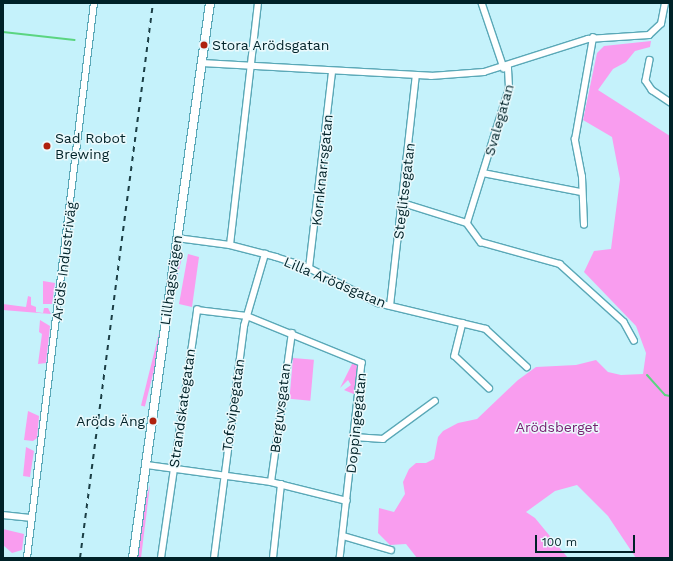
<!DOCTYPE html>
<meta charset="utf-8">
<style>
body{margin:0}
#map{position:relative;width:673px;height:561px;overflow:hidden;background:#c5f2fb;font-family:"Work Sans",sans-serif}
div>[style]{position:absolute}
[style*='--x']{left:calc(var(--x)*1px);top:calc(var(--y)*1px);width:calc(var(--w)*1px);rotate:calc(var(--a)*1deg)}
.green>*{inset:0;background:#f99def;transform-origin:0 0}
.stream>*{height:2px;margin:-1px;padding:0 1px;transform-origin:1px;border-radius:1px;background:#5bd581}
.roads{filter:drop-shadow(1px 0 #5aa8b7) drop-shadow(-1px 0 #5aa8b7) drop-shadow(0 1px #5aa8b7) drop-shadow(0 -1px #5aa8b7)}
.street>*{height:5.5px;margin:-2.75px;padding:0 2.75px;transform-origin:2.75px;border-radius:2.75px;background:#fff}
.secondary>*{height:8px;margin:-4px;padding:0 4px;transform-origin:4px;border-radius:4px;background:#fff}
.rail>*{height:2px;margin-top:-1px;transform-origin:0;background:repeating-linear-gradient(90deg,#1b3e45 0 5px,transparent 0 10px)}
.dots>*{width:11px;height:11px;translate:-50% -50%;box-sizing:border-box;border:2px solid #eaf9fc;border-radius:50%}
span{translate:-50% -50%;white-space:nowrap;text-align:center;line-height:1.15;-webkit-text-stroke:3px #eaf9fc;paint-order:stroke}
.poi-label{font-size:14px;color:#002228}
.left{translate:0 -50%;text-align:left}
.right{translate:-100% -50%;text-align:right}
.street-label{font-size:14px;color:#002228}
.park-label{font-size:14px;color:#772071}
.frame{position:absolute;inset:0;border:4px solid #002228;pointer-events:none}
.scale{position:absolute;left:535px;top:535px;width:100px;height:18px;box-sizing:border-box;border:2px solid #002228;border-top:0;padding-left:5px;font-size:12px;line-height:14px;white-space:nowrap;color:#002228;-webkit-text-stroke:3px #eaf9fc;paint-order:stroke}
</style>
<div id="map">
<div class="green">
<i style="clip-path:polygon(651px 41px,650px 47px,635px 51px,626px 62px,613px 69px,598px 90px,670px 136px,670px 557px,636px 558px,608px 516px,577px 485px,555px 491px,526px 512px,535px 518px,568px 558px,417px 558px,406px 544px,390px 545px,378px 533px,379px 508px,394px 512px,405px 494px,403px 482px,409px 469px,416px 463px,426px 463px,434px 459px,438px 437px,443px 431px,458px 423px,477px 419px,518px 380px,536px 367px,576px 365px,596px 360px,608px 372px,621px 375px,643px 374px,646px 353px,636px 326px,584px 272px,594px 251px,611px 249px,620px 179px,612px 137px,583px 120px,597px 53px,604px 46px)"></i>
<i style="clip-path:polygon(188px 254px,199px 257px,192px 307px,179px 304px)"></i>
<i style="left:178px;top:257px;width:4px;height:153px;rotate:14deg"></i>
<i style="clip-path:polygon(43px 281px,55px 283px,52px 304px,43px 304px)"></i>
<i style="clip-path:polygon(28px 296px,31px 297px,31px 305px,36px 307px,36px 312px,43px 313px,44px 308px,48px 308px,51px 314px,3px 310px,3px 304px,26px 307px)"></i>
<i style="clip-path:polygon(40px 320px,50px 326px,46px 363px,38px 364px,42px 334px,39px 332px)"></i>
<i style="left:293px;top:358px;width:21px;height:41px;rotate:5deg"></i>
<i style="clip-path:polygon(353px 362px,359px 366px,356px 395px,344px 390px,351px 385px,348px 380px,340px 388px)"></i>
<i style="clip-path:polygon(28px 411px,39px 416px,37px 438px,33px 441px,24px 440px)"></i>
<i style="clip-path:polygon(26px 447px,34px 451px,30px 477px,23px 476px)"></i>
<i style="clip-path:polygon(150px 485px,141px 558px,137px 558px,143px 508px)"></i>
<i style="clip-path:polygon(3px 529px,24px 534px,22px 550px,12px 553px,3px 545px)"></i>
</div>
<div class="stream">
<i style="--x:3;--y:32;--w:72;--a:6.3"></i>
<i style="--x:647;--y:375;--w:27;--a:48"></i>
<i style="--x:665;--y:395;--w:5;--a:11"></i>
</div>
<div class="roads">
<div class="street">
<i style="--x:482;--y:3;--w:69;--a:71.3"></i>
<i style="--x:650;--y:60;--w:21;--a:101"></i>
<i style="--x:646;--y:81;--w:11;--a:56"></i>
<i style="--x:652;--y:90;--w:22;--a:34"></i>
<i style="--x:202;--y:63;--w:229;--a:3.2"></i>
<i style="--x:431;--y:76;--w:53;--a:-4.3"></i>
<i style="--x:484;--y:72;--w:109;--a:-17.6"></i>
<i style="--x:588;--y:39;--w:61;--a:-3.8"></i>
<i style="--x:649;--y:35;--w:16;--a:-43"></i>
<i style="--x:661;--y:24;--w:21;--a:-79"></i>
<i style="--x:483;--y:173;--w:100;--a:11"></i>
<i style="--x:403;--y:203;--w:67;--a:17.4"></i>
<i style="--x:467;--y:223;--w:24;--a:54"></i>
<i style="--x:481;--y:242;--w:82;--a:15.6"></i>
<i style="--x:560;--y:264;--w:86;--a:42.2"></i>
<i style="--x:624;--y:322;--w:21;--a:61"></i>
<i style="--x:467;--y:223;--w:141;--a:-72.7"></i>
<i style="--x:509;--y:88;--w:21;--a:-93"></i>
<i style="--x:584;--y:225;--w:48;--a:-92.4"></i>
<i style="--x:582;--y:177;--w:38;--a:-101"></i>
<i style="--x:575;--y:140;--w:104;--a:-80"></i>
<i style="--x:177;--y:238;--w:53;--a:7.5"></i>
<i style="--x:230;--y:245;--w:48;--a:14.6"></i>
<i style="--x:276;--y:257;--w:35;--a:18"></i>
<i style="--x:309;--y:268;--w:77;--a:26.9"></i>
<i style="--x:378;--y:303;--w:111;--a:13.5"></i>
<i style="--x:486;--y:329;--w:56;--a:42.8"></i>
<i style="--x:230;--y:245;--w:244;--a:-83.4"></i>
<i style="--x:309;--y:268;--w:197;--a:-83.3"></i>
<i style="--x:390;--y:306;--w:231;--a:-83.6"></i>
<i style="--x:463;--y:323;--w:34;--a:104"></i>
<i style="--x:455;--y:356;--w:47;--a:43.3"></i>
<i style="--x:354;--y:437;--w:29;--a:4"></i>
<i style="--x:383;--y:439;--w:64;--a:-36.2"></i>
<i style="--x:147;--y:465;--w:125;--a:7.8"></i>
<i style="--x:271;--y:482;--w:78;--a:14"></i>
<i style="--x:271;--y:482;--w:150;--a:-82"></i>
<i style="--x:3;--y:515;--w:29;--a:6"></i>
<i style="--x:343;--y:536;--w:50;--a:16.3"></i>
<i style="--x:27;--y:558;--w:559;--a:-83.12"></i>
<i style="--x:161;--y:558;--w:251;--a:-81.7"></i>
<i style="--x:197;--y:310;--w:50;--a:6.8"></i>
<i style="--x:247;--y:316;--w:124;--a:22.2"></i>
<i style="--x:362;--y:363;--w:196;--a:96.4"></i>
<i style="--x:214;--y:558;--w:234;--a:-82.6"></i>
<i style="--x:244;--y:326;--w:75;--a:-73.7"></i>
<i style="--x:273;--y:558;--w:74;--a:-83.8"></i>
</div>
<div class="secondary">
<i style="--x:133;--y:558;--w:560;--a:-82.1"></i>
</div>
</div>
<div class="rail">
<i style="--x:80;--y:558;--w:560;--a:-82.51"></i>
</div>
<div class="dots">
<i style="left:204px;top:45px;background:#af210d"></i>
<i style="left:47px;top:146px;background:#af210d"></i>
<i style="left:153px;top:421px;background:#af210d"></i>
</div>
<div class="poi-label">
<span class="left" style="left:212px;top:45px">Stora Arödsgatan</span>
<span class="left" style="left:55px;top:146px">Sad Robot<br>Brewing</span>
<span class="right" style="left:145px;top:421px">Aröds Äng</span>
</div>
<div class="street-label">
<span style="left:499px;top:120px;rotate:-74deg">Svalegatan</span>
<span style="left:322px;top:170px;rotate:-84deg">Kornknarrsgatan</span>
<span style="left:404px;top:191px;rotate:-83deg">Steglitsegatan</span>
<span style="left:64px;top:261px;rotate:-83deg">Aröds Industriväg</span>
<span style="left:171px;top:280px;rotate:-82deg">Lillhagsvägen</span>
<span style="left:335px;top:282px;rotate:23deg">Lilla Arödsgatan</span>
<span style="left:233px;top:405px;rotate:-82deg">Tofsvipegatan</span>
<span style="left:182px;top:408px;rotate:-82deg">Strandskategatan</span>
<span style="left:280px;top:408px;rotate:-83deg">Berguvsgatan</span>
<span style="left:356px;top:423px;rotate:-84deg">Doppingegatan</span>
</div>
<div class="park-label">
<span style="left:557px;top:427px">Arödsberget</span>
</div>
<div class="frame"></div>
<div class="scale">100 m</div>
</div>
